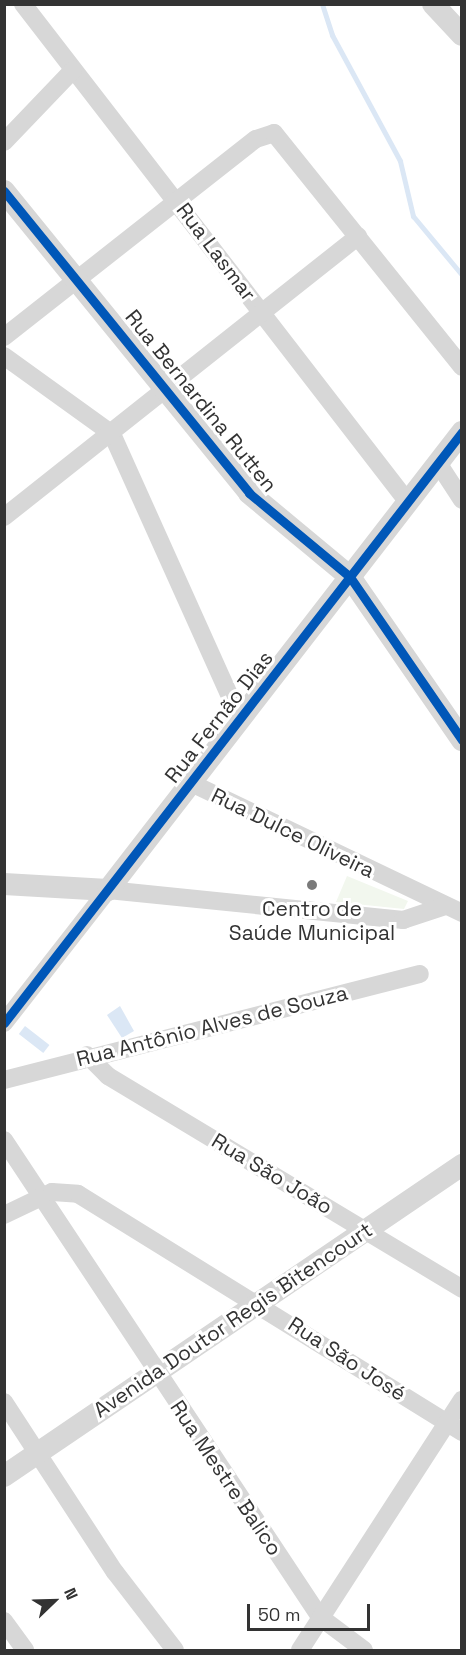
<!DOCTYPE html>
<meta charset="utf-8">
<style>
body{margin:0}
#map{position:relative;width:466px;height:1655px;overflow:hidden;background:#fff;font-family:"Space Grotesk",sans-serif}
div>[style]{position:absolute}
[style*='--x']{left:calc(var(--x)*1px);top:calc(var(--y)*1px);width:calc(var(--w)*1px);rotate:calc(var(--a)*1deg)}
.green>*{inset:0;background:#f2f7ee}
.water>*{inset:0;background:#dbe7f5;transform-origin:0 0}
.stream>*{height:5px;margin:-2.5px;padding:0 2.5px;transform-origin:2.5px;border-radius:2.5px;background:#dbe7f5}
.minor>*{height:18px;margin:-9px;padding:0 9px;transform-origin:9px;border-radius:9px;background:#d7d7d7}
.tertiary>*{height:22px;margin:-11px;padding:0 11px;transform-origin:11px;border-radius:11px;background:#d7d7d7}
.cycleway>*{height:9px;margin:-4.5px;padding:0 4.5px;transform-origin:4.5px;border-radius:4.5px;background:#0057b8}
.dots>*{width:16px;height:16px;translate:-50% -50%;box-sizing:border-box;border:3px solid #fff;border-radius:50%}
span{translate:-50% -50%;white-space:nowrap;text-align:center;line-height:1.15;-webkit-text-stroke:6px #fff;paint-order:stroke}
.street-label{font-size:21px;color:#333}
.poi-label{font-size:21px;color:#333}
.frame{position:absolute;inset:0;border:6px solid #333;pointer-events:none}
.north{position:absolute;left:24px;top:1571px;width:60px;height:60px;-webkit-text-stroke:4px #fff;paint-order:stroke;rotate:67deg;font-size:16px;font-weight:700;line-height:24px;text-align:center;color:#333}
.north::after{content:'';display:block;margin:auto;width:21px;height:27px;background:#333;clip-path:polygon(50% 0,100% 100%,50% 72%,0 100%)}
.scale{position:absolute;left:247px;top:1604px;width:123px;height:27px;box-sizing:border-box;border:3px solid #333;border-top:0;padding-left:8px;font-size:18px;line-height:21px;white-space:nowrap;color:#333;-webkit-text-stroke:4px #fff;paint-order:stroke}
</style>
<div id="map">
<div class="green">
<i style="clip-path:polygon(347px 876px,408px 901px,404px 909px,336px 902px)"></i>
</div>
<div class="water">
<i style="clip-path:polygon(120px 1006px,134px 1031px,122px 1038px,107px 1015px)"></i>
<i style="left:25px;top:1026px;width:31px;height:10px;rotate:38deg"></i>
</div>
<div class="stream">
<i style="--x:322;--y:4;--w:33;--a:72"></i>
<i style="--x:332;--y:35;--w:143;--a:61.6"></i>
<i style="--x:400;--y:161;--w:57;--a:76.7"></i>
<i style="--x:413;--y:216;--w:77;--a:50.3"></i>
</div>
<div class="minor">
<i style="--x:23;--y:4;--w:628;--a:52.31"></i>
<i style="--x:4;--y:142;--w:100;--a:-46.2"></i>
<i style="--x:4;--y:337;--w:320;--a:-38.2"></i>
<i style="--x:256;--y:139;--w:19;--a:-18"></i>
<i style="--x:274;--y:133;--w:300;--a:51.2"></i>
<i style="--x:4;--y:356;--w:133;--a:35.8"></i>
<i style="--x:112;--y:434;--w:312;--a:65.8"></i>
<i style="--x:438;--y:463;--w:44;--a:57"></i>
<i style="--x:4;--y:517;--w:452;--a:-38.4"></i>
<i style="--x:191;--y:783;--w:301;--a:25.6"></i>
<i style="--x:4;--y:1023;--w:169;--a:-52"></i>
<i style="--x:108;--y:890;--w:297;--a:5.8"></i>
<i style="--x:403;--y:920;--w:44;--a:-18.4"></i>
<i style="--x:87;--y:1055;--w:30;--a:45"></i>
<i style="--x:108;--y:1076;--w:413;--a:31"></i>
<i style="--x:4;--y:1080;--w:429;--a:-14.3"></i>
<i style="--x:4;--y:1140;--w:572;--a:56.48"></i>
<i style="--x:320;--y:1617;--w:55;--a:36.9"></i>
<i style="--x:4;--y:1215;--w:53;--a:-25.6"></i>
<i style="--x:52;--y:1192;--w:26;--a:4"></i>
<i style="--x:78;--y:1194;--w:452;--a:31.8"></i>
<i style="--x:4;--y:1402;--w:203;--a:56.9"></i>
<i style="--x:115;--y:1572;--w:98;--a:52.4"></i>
<i style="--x:4;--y:1621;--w:36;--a:54"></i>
<i style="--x:300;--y:1650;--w:298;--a:-57.1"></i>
</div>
<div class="tertiary">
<i style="--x:433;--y:4;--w:42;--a:46.9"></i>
<i style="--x:4;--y:191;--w:389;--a:50.9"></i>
<i style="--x:249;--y:493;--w:131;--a:39.7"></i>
<i style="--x:350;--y:577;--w:198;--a:55.5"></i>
<i style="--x:4;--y:884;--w:104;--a:3.3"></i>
<i style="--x:108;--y:890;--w:579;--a:-52.3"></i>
<i style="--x:4;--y:1476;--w:554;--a:-34.18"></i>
</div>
<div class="cycleway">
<i style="--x:4;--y:191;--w:389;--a:50.9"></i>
<i style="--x:249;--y:493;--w:131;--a:39.7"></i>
<i style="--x:350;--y:577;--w:198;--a:55.5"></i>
<i style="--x:4;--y:1023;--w:748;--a:-52.23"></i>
</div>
<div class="dots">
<i style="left:312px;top:885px;background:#7a7a7a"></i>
</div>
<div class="street-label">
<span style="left:216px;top:252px;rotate:53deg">Rua Lasmar</span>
<span style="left:201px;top:401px;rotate:51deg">Rua Bernardina Rutten</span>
<span style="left:219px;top:717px;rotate:-52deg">Rua Fernão Dias</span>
<span style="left:293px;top:833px;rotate:26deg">Rua Dulce Oliveira</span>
<span style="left:212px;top:1026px;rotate:-14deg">Rua Antônio Alves de Souza</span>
<span style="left:272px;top:1174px;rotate:31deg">Rua São João</span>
<span style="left:233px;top:1320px;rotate:-34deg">Avenida Doutor Regis Bitencourt</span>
<span style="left:347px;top:1359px;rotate:33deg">Rua São José</span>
<span style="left:226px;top:1478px;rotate:56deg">Rua Mestre Balico</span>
</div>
<div class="poi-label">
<span style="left:312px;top:921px">Centro de<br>Saúde Municipal</span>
</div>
<div class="frame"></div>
<div class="north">N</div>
<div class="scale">50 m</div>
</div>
